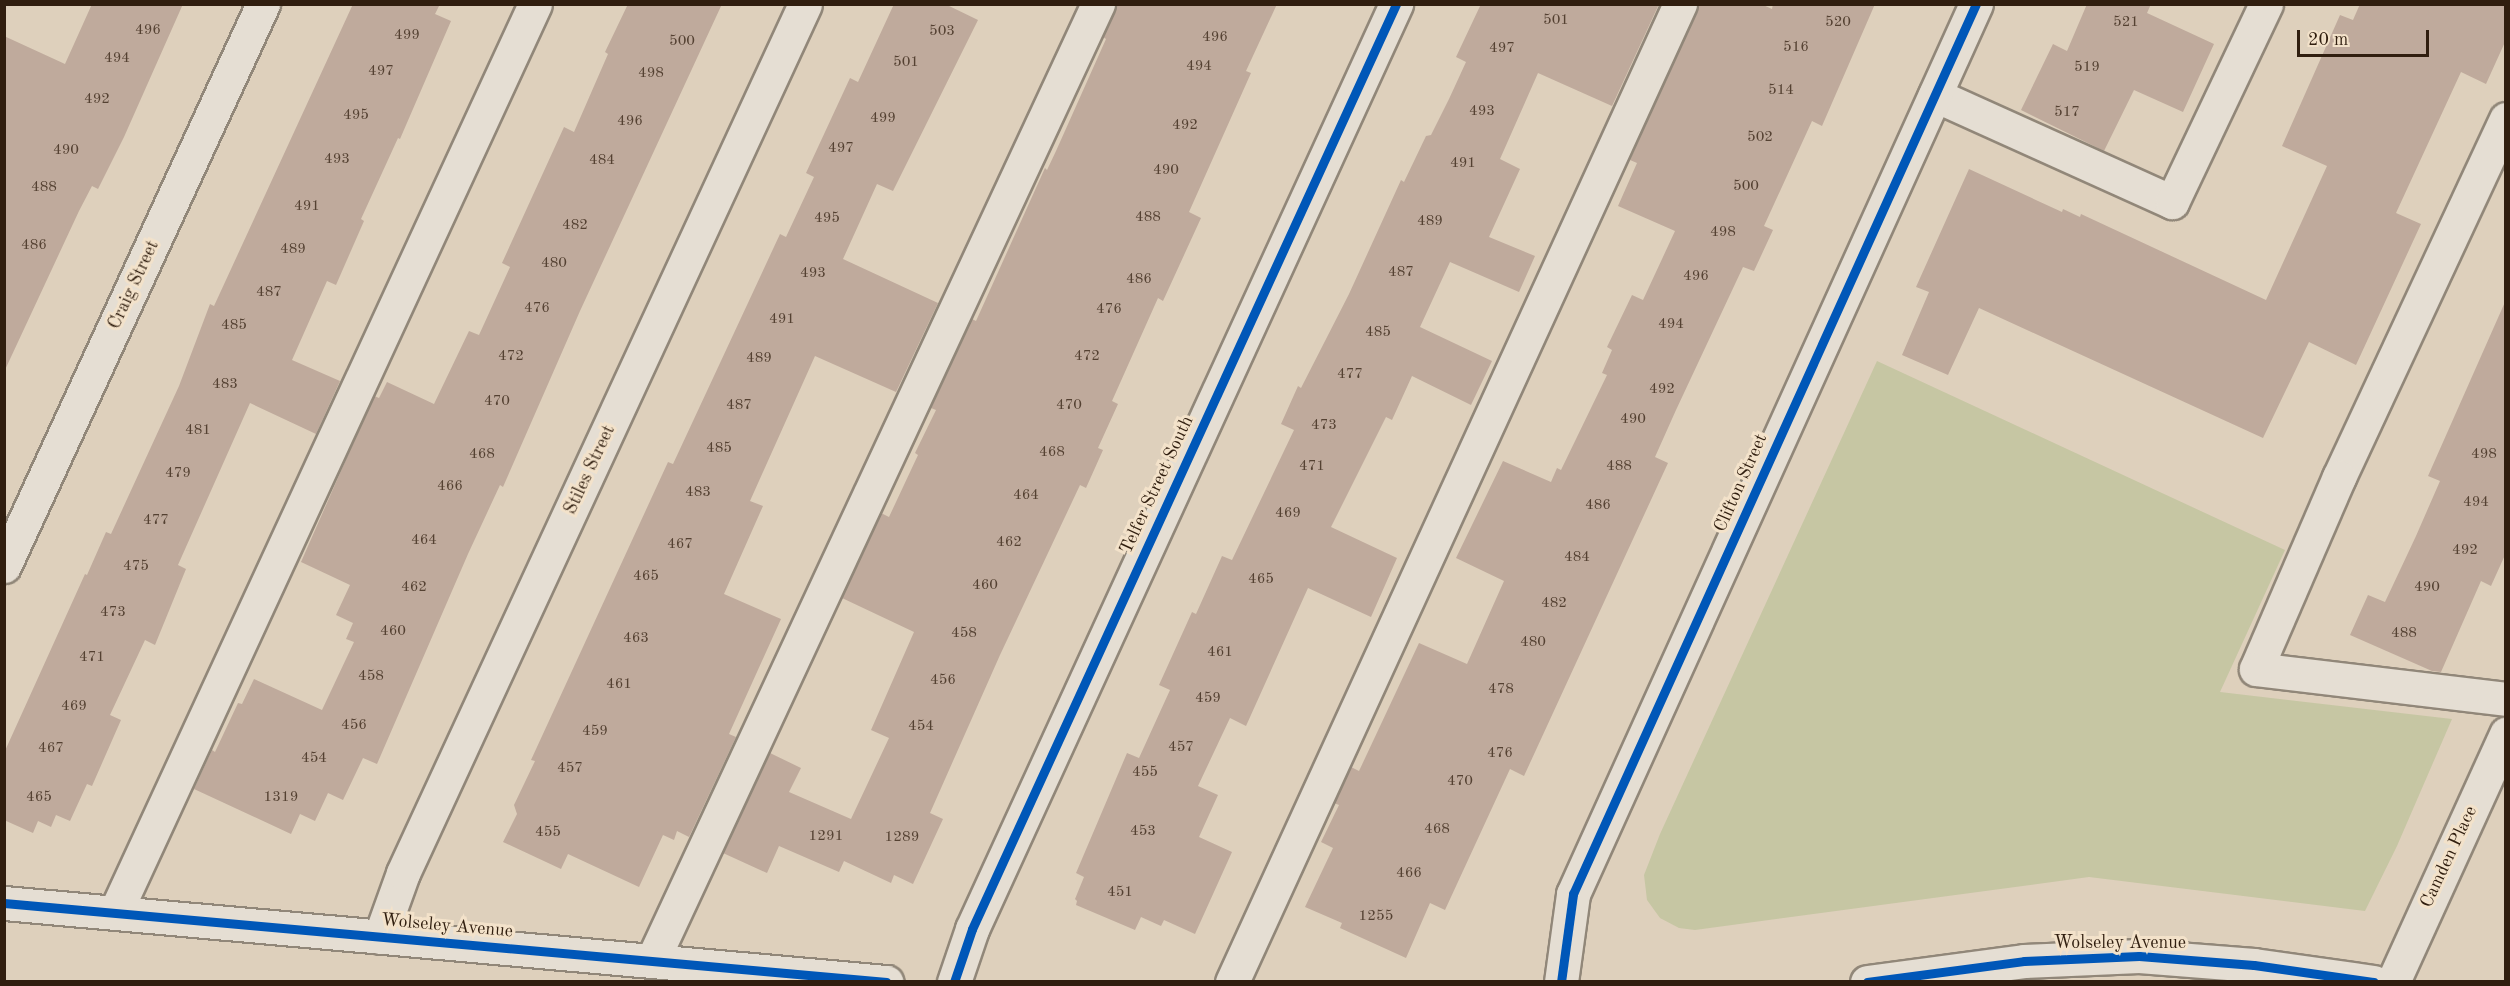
<!DOCTYPE html>
<style>
body{margin:0}
#map{position:relative;width:2510px;height:986px;overflow:hidden;background:#ded0bc;font-family:"Old Standard TT",serif}
div>[style]{position:absolute}
[style*='--x']{left:calc(var(--x)*1px);top:calc(var(--y)*1px);width:calc(var(--w)*1px);rotate:calc(var(--a)*1deg)}
.green>*{inset:0;background:#c6c6a3}
.building>*{inset:0;background:#bfaa9c}
.roads{filter:drop-shadow(2px 0 #918779) drop-shadow(-2px 0 #918779) drop-shadow(0 2px #918779) drop-shadow(0 -2px #918779)}
.minor>*{height:33px;margin:-16.5px;padding:0 16.5px;transform-origin:16.5px;border-radius:16.5px;background:#e5ded3}
.cycleway>*{height:9px;margin:-4.5px;padding:0 4.5px;transform-origin:4.5px;border-radius:4.5px;background:#0057b8}
span{translate:-50% -50%;white-space:nowrap;text-align:center;line-height:1.15;-webkit-text-stroke:6px #f3e2ca;paint-order:stroke}
.number-label{font-size:15px;color:#544132}
.number-label span{-webkit-text-stroke-width:0}
.street-label{font-size:18px;color:#301e0f}
.frame{position:absolute;inset:0;border:6px solid #301e0f;pointer-events:none}
.scale{position:absolute;left:2297px;top:30px;width:132px;height:27px;box-sizing:border-box;border:3px solid #301e0f;border-top:0;padding-left:8px;font-size:18px;line-height:21px;white-space:nowrap;color:#301e0f;-webkit-text-stroke:4px #f3e2ca;paint-order:stroke}
</style>
<div id="map">
<div class="green">
<i style="clip-path:polygon(1877px 361px,2285px 550px,2220px 692px,2452px 719px,2397px 846px,2365px 911px,2089px 877px,1695px 930px,1679px 928px,1660px 918px,1647px 900px,1644px 875px,1660px 834px)"></i>
</div>
<div class="building">
<i style="clip-path:polygon(92px 4px,183px 4px,124px 137px,98px 189px,92px 186px,79px 211px,4px 372px,4px 36px,65px 64px)"></i>
<i style="clip-path:polygon(353px 4px,440px 4px,435px 14px,451px 21px,400px 139px,398px 138px,361px 219px,364px 221px,336px 285px,327px 281px,292px 360px,340px 381px,316px 434px,250px 403px,178px 565px,186px 569px,155px 645px,145px 640px,110px 715px,121px 720px,92px 786px,87px 784px,70px 821px,56px 815px,51px 827px,38px 821px,33px 833px,4px 820px,4px 753px,85px 574px,87px 575px,106px 532px,111px 534px,179px 386px,210px 304px,214px 306px)"></i>
<i style="clip-path:polygon(628px 4px,722px 4px,580px 311px,503px 487px,500px 485px,468px 554px,377px 764px,363px 758px,343px 800px,328px 793px,315px 821px,300px 814px,291px 834px,194px 789px,212px 750px,215px 752px,238px 703px,242px 704px,254px 679px,322px 710px,354px 642px,346px 639px,353px 623px,336px 615px,350px 585px,301px 562px,374px 396px,379px 398px,387px 382px,434px 404px,469px 331px,479px 335px,510px 267px,502px 263px,564px 127px,574px 132px,608px 54px,605px 52px)"></i>
<i style="clip-path:polygon(894px 4px,945px 4px,978px 20px,893px 191px,877px 184px,843px 259px,938px 303px,896px 392px,815px 356px,750px 501px,763px 506px,724px 594px,781px 619px,729px 734px,736px 737px,689px 837px,677px 831px,674px 840px,663px 835px,639px 887px,568px 854px,561px 869px,503px 842px,517px 814px,514px 805px,535px 761px,531px 760px,668px 462px,673px 464px,780px 234px,786px 237px,814px 177px,806px 173px,850px 78px,858px 82px)"></i>
<i style="clip-path:polygon(1116px 4px,1277px 4px,1246px 71px,1251px 73px,1189px 212px,1201px 218px,1163px 301px,1158px 298px,1112px 401px,1118px 404px,1098px 448px,1103px 450px,1086px 488px,1080px 485px,1000px 655px,930px 813px,943px 819px,913px 884px,894px 875px,891px 883px,844px 861px,839px 872px,779px 846px,767px 873px,723px 853px,770px 753px,801px 768px,789px 792px,851px 819px,889px 738px,871px 730px,914px 632px,842px 598px,881px 513px,889px 517px,918px 455px,915px 453px,936px 410px,931px 408px,972px 319px,976px 321px,1045px 168px,1047px 170px,1056px 151px,1106px 39px,1103px 37px)"></i>
<i style="clip-path:polygon(1481px 4px,1659px 4px,1612px 106px,1538px 73px,1500px 159px,1520px 169px,1489px 237px,1535px 256px,1519px 292px,1450px 262px,1420px 327px,1492px 361px,1471px 405px,1412px 376px,1392px 420px,1386px 417px,1331px 527px,1397px 558px,1371px 617px,1308px 588px,1246px 726px,1230px 718px,1198px 786px,1218px 795px,1199px 837px,1232px 852px,1195px 934px,1164px 920px,1161px 926px,1141px 917px,1135px 930px,1076px 905px,1077px 901px,1075px 899px,1084px 877px,1076px 873px,1127px 753px,1139px 758px,1170px 690px,1159px 685px,1192px 612px,1196px 614px,1222px 556px,1232px 560px,1294px 430px,1281px 424px,1298px 386px,1301px 388px,1349px 294px,1401px 180px,1404px 182px,1426px 136px,1431px 135px,1449px 99px,1466px 62px,1456px 57px)"></i>
<i style="clip-path:polygon(1698px 4px,1761px 4px,1772px 9px,1773px 4px,1875px 4px,1822px 126px,1812px 121px,1764px 226px,1773px 230px,1754px 271px,1743px 267px,1676px 410px,1655px 457px,1668px 463px,1524px 776px,1510px 769px,1445px 910px,1430px 903px,1406px 958px,1340px 928px,1342px 923px,1305px 907px,1333px 848px,1321px 842px,1339px 805px,1334px 803px,1351px 767px,1359px 771px,1419px 643px,1467px 664px,1504px 581px,1456px 558px,1503px 461px,1551px 482px,1557px 468px,1561px 470px,1607px 375px,1602px 373px,1612px 350px,1607px 347px,1632px 295px,1643px 300px,1675px 231px,1618px 206px,1637px 163px,1630px 160px)"></i>
<i style="clip-path:polygon(2087px 4px,2151px 4px,2147px 13px,2214px 44px,2183px 112px,2134px 90px,2104px 151px,2021px 110px,2053px 44px,2067px 51px)"></i>
<i style="clip-path:polygon(2360px 4px,2505px 4px,2505px 42px,2486px 84px,2461px 72px,2396px 213px,2421px 224px,2356px 365px,2309px 342px,2263px 438px,1979px 308px,1948px 375px,1902px 355px,1929px 292px,1916px 287px,1969px 169px,2062px 212px,2063px 209px,2080px 217px,2081px 214px,2266px 300px,2327px 166px,2282px 146px,2340px 15px,2353px 20px)"></i>
<i style="clip-path:polygon(2505px 302px,2505px 555px,2491px 586px,2481px 581px,2441px 672px,2432px 671px,2350px 635px,2368px 595px,2385px 602px,2416px 536px,2440px 481px,2428px 476px)"></i>
</div>
<div class="roads">
<div class="minor">
<i style="--x:1935;--y:95;--w:260;--a:24.3"></i>
<i style="--x:2172;--y:202;--w:219;--a:-64.6"></i>
<i style="--x:2506;--y:119;--w:395;--a:115"></i>
<i style="--x:2339;--y:477;--w:209;--a:113.4"></i>
<i style="--x:2256;--y:669;--w:252;--a:6.8"></i>
<i style="--x:4;--y:566;--w:619;--a:-65.26"></i>
<i style="--x:4;--y:903;--w:886;--a:5.12"></i>
<i style="--x:115;--y:913;--w:1001;--a:-65.2"></i>
<i style="--x:380;--y:937;--w:68;--a:-70.2"></i>
<i style="--x:403;--y:873;--w:957;--a:-65.17"></i>
<i style="--x:653;--y:959;--w:1054;--a:-65.02"></i>
<i style="--x:954;--y:982;--w:56;--a:-71.2"></i>
<i style="--x:972;--y:929;--w:1018;--a:-65.37"></i>
<i style="--x:1232;--y:982;--w:1076;--a:-65.39"></i>
<i style="--x:1561;--y:982;--w:89;--a:-82.2"></i>
<i style="--x:1573;--y:894;--w:977;--a:-65.64"></i>
<i style="--x:1867;--y:982;--w:158;--a:-7.6"></i>
<i style="--x:2024;--y:961;--w:115;--a:-2.5"></i>
<i style="--x:2139;--y:956;--w:115;--a:4.5"></i>
<i style="--x:2254;--y:965;--w:121;--a:8.1"></i>
<i style="--x:2393;--y:982;--w:273;--a:-65.5"></i>
</div>
</div>
<div class="cycleway">
<i style="--x:4;--y:903;--w:886;--a:5.12"></i>
<i style="--x:954;--y:982;--w:56;--a:-71.2"></i>
<i style="--x:972;--y:929;--w:1018;--a:-65.37"></i>
<i style="--x:1561;--y:982;--w:89;--a:-82.2"></i>
<i style="--x:1573;--y:894;--w:977;--a:-65.64"></i>
<i style="--x:1867;--y:982;--w:158;--a:-7.6"></i>
<i style="--x:2024;--y:961;--w:115;--a:-2.5"></i>
<i style="--x:2139;--y:956;--w:115;--a:4.5"></i>
<i style="--x:2254;--y:965;--w:121;--a:8.1"></i>
</div>
<div class="number-label">
<span style="left:1556px;top:21px">501</span>
<span style="left:1838px;top:23px">520</span>
<span style="left:2126px;top:23px">521</span>
<span style="left:148px;top:31px">496</span>
<span style="left:942px;top:32px">503</span>
<span style="left:407px;top:36px">499</span>
<span style="left:1215px;top:38px">496</span>
<span style="left:682px;top:42px">500</span>
<span style="left:1796px;top:48px">516</span>
<span style="left:1502px;top:49px">497</span>
<span style="left:117px;top:59px">494</span>
<span style="left:906px;top:63px">501</span>
<span style="left:1199px;top:67px">494</span>
<span style="left:2087px;top:68px">519</span>
<span style="left:381px;top:72px">497</span>
<span style="left:651px;top:74px">498</span>
<span style="left:1781px;top:91px">514</span>
<span style="left:97px;top:100px">492</span>
<span style="left:1482px;top:112px">493</span>
<span style="left:2067px;top:113px">517</span>
<span style="left:356px;top:116px">495</span>
<span style="left:883px;top:119px">499</span>
<span style="left:630px;top:122px">496</span>
<span style="left:1185px;top:126px">492</span>
<span style="left:1760px;top:138px">502</span>
<span style="left:841px;top:149px">497</span>
<span style="left:66px;top:151px">490</span>
<span style="left:337px;top:160px">493</span>
<span style="left:602px;top:161px">484</span>
<span style="left:1463px;top:164px">491</span>
<span style="left:1166px;top:171px">490</span>
<span style="left:1746px;top:187px">500</span>
<span style="left:44px;top:188px">488</span>
<span style="left:307px;top:207px">491</span>
<span style="left:1148px;top:218px">488</span>
<span style="left:827px;top:219px">495</span>
<span style="left:1430px;top:222px">489</span>
<span style="left:575px;top:226px">482</span>
<span style="left:1723px;top:233px">498</span>
<span style="left:34px;top:246px">486</span>
<span style="left:293px;top:250px">489</span>
<span style="left:554px;top:264px">480</span>
<span style="left:1401px;top:273px">487</span>
<span style="left:813px;top:274px">493</span>
<span style="left:1696px;top:277px">496</span>
<span style="left:1139px;top:280px">486</span>
<span style="left:269px;top:293px">487</span>
<span style="left:537px;top:309px">476</span>
<span style="left:1109px;top:310px">476</span>
<span style="left:782px;top:320px">491</span>
<span style="left:1671px;top:325px">494</span>
<span style="left:234px;top:326px">485</span>
<span style="left:1378px;top:333px">485</span>
<span style="left:511px;top:357px">472</span>
<span style="left:1087px;top:357px">472</span>
<span style="left:759px;top:359px">489</span>
<span style="left:1350px;top:375px">477</span>
<span style="left:225px;top:385px">483</span>
<span style="left:1662px;top:390px">492</span>
<span style="left:497px;top:402px">470</span>
<span style="left:739px;top:406px">487</span>
<span style="left:1069px;top:406px">470</span>
<span style="left:1633px;top:420px">490</span>
<span style="left:1324px;top:426px">473</span>
<span style="left:198px;top:431px">481</span>
<span style="left:719px;top:449px">485</span>
<span style="left:1052px;top:453px">468</span>
<span style="left:482px;top:455px">468</span>
<span style="left:2484px;top:455px">498</span>
<span style="left:1312px;top:467px">471</span>
<span style="left:1619px;top:467px">488</span>
<span style="left:178px;top:474px">479</span>
<span style="left:450px;top:487px">466</span>
<span style="left:698px;top:493px">483</span>
<span style="left:1026px;top:496px">464</span>
<span style="left:2476px;top:503px">494</span>
<span style="left:1598px;top:506px">486</span>
<span style="left:1288px;top:514px">469</span>
<span style="left:156px;top:521px">477</span>
<span style="left:424px;top:541px">464</span>
<span style="left:1009px;top:543px">462</span>
<span style="left:680px;top:545px">467</span>
<span style="left:2465px;top:551px">492</span>
<span style="left:1577px;top:558px">484</span>
<span style="left:136px;top:567px">475</span>
<span style="left:646px;top:577px">465</span>
<span style="left:1261px;top:580px">465</span>
<span style="left:985px;top:586px">460</span>
<span style="left:414px;top:588px">462</span>
<span style="left:2427px;top:588px">490</span>
<span style="left:1554px;top:604px">482</span>
<span style="left:113px;top:613px">473</span>
<span style="left:393px;top:632px">460</span>
<span style="left:964px;top:634px">458</span>
<span style="left:2404px;top:634px">488</span>
<span style="left:636px;top:639px">463</span>
<span style="left:1533px;top:643px">480</span>
<span style="left:1220px;top:653px">461</span>
<span style="left:92px;top:658px">471</span>
<span style="left:371px;top:677px">458</span>
<span style="left:943px;top:681px">456</span>
<span style="left:619px;top:685px">461</span>
<span style="left:1501px;top:690px">478</span>
<span style="left:1208px;top:699px">459</span>
<span style="left:74px;top:707px">469</span>
<span style="left:354px;top:726px">456</span>
<span style="left:921px;top:727px">454</span>
<span style="left:595px;top:732px">459</span>
<span style="left:1181px;top:748px">457</span>
<span style="left:51px;top:749px">467</span>
<span style="left:1500px;top:754px">476</span>
<span style="left:314px;top:759px">454</span>
<span style="left:570px;top:769px">457</span>
<span style="left:1145px;top:773px">455</span>
<span style="left:1460px;top:782px">470</span>
<span style="left:39px;top:798px">465</span>
<span style="left:281px;top:798px">1319</span>
<span style="left:1437px;top:830px">468</span>
<span style="left:1143px;top:832px">453</span>
<span style="left:548px;top:833px">455</span>
<span style="left:826px;top:837px">1291</span>
<span style="left:902px;top:838px">1289</span>
<span style="left:1409px;top:874px">466</span>
<span style="left:1120px;top:893px">451</span>
<span style="left:1376px;top:917px">1255</span>
</div>
<div class="street-label">
<span style="left:134px;top:285px;rotate:-65deg">Craig Street</span>
<span style="left:590px;top:470px;rotate:-65deg">Stiles Street</span>
<span style="left:1741px;top:483px;rotate:-66deg">Clifton Street</span>
<span style="left:1157px;top:485px;rotate:-65deg">Telfer Street South</span>
<span style="left:2449px;top:857px;rotate:-65deg">Camden Place</span>
<span style="left:447px;top:926px;rotate:5deg">Wolseley Avenue</span>
<span style="left:2120px;top:943px">Wolseley Avenue</span>
</div>
<div class="frame"></div>
<div class="scale">20 m</div>
</div>
